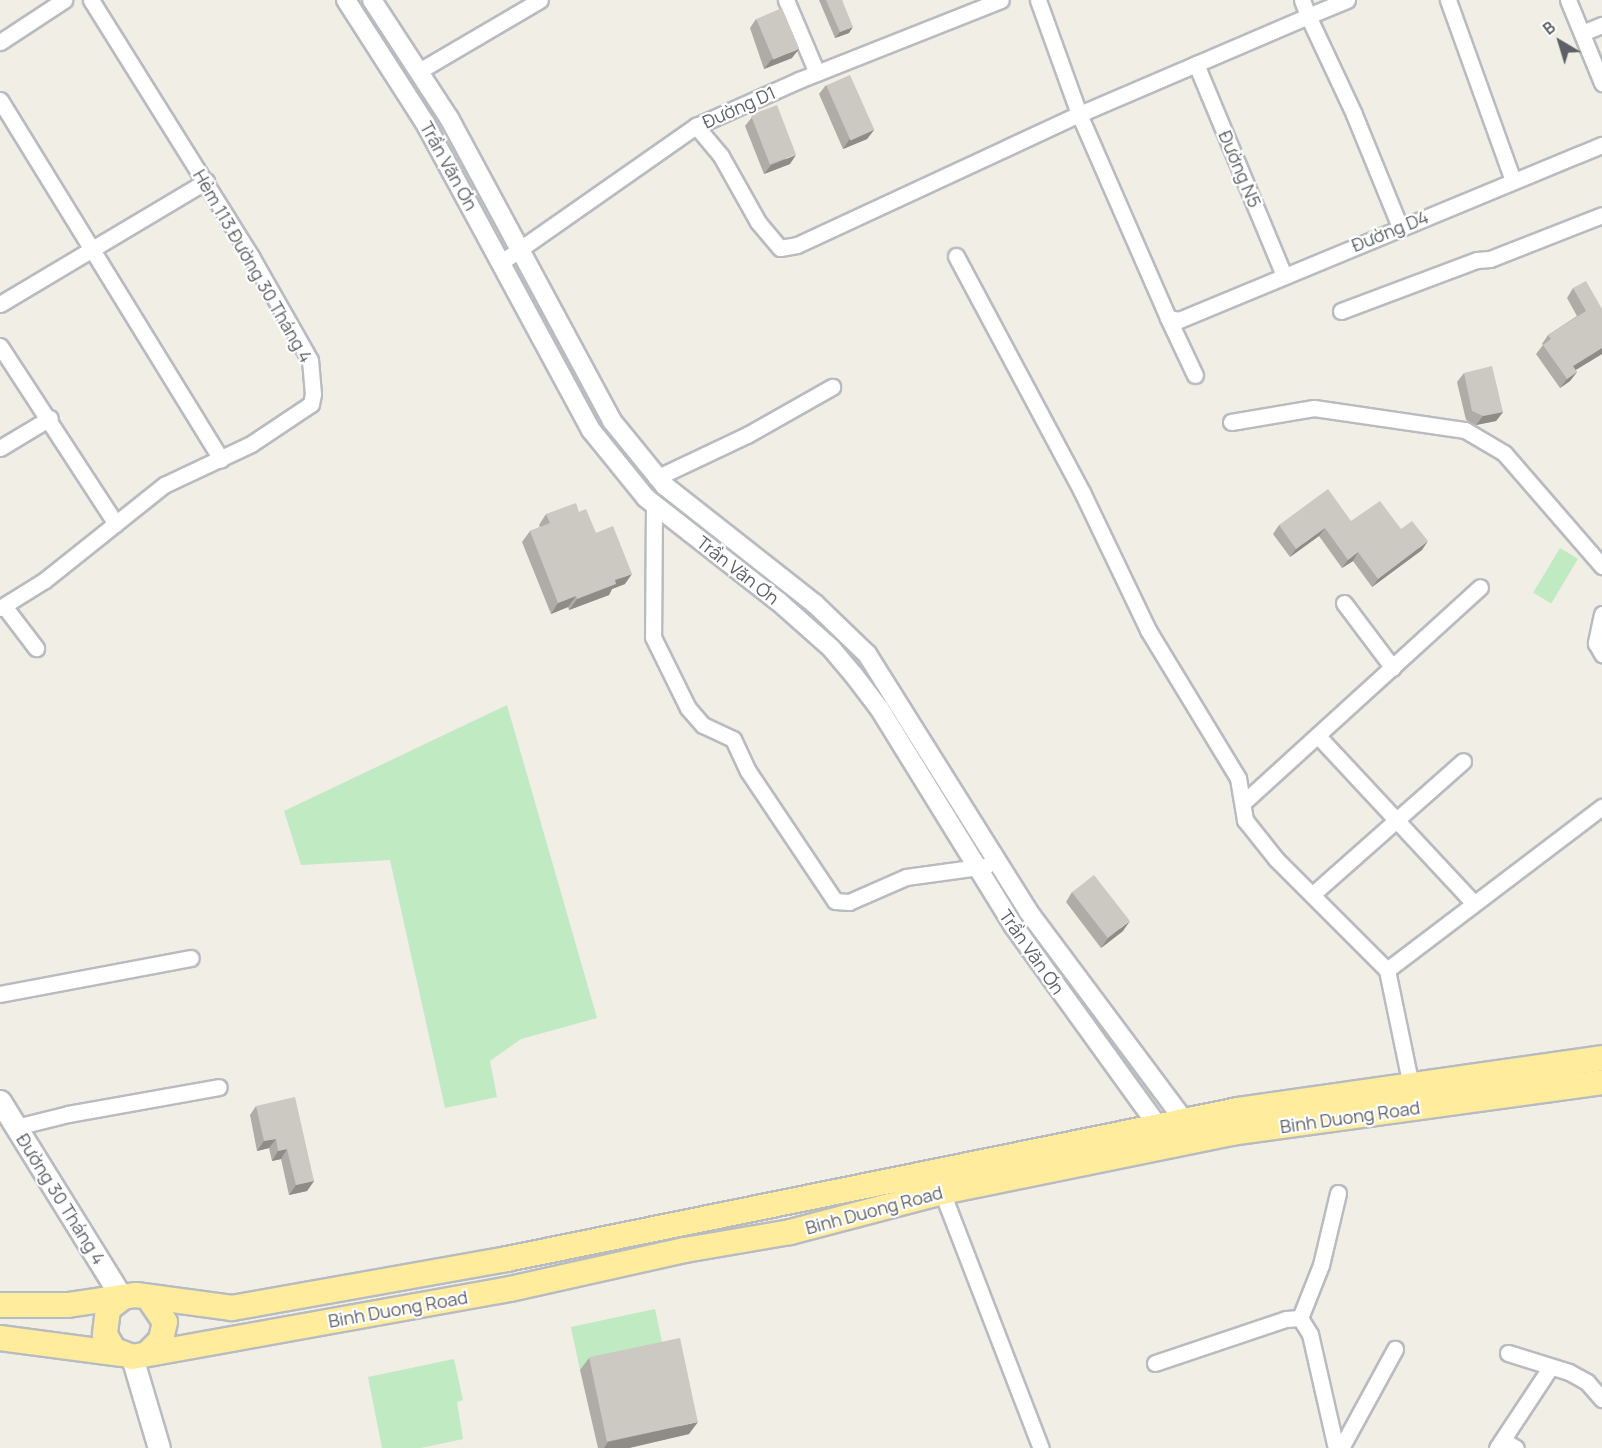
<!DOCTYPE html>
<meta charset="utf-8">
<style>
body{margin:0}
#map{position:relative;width:1602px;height:1448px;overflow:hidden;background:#f0eee5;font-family:Manrope,sans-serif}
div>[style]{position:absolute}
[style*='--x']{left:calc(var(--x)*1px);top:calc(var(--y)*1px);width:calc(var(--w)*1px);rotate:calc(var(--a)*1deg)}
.green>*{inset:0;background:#c0eac1;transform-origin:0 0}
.roads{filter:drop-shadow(2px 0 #b8bbc0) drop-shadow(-2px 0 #b8bbc0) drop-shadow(0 2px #b8bbc0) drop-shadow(0 -2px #b8bbc0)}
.minor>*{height:15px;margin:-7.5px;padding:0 7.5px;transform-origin:7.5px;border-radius:7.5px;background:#fff}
.tertiary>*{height:18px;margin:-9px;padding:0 9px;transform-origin:9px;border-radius:9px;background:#fff}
.secondary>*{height:21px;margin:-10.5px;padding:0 10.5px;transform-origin:10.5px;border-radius:10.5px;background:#fff}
.trunk>*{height:24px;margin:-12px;padding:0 12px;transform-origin:12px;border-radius:12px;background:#ffed9d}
.wall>*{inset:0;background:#afaca7}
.shaded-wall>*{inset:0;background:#8f8c88}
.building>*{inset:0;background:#ccc8c2;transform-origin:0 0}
span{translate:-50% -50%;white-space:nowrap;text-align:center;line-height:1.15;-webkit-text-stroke:4.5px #fff;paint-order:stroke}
.street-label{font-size:18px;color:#5d6167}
.north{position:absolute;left:1530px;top:12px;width:60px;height:60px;-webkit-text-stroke:4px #fff;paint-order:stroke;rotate:322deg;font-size:16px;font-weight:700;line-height:24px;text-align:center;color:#5d6167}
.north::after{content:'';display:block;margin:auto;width:21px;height:27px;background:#5d6167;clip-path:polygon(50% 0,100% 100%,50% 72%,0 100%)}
</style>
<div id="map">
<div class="green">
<i style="left:1560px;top:548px;width:21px;height:52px;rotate:31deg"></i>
<i style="clip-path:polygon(507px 705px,597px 1018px,521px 1039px,490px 1061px,497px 1097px,445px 1108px,390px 860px,301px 865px,284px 811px)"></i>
<i style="left:655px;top:1309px;width:45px;height:86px;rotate:78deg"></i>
<i style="clip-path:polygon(454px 1359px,463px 1400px,457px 1402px,463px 1439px,421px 1448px,382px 1448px,368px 1377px)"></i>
</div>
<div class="roads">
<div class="minor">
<i style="--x:786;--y:0;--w:79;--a:67"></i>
<i style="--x:1302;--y:0;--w:17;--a:69"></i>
<i style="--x:1308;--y:16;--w:42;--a:-22.3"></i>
<i style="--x:1448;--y:0;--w:192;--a:70.2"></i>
<i style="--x:1568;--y:0;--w:90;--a:67.7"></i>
<i style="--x:1582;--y:33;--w:22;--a:-22"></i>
<i style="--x:0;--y:42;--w:77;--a:-33.3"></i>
<i style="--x:1196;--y:64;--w:229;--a:67.4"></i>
<i style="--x:419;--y:71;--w:140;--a:-30.4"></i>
<i style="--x:0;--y:100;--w:422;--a:58.4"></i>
<i style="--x:696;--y:126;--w:39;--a:50"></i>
<i style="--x:721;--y:156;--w:76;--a:60.7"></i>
<i style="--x:758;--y:222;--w:34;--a:50"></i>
<i style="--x:780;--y:248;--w:17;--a:-10"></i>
<i style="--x:797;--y:245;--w:311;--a:-24.9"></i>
<i style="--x:1079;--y:114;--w:121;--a:-109.8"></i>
<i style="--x:1400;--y:227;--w:122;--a:-112.2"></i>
<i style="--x:1354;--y:114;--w:108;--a:-115.1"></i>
<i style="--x:1308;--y:16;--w:249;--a:156.8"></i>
<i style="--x:1079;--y:114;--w:223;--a:66.4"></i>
<i style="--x:1168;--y:318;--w:11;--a:10"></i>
<i style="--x:1179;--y:320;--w:458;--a:-22.5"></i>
<i style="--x:956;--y:256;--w:268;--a:61.9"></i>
<i style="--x:1082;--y:492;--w:153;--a:64.4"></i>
<i style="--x:1148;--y:630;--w:173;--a:58.7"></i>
<i style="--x:1238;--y:778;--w:43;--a:80.5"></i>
<i style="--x:1245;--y:820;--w:50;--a:51.5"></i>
<i style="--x:1276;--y:859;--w:157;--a:45"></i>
<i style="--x:503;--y:261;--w:236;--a:-35"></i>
<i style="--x:696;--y:126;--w:113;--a:-24.1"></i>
<i style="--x:799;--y:80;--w:217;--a:-21.6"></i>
<i style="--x:0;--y:304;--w:240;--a:-30.8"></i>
<i style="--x:1341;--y:311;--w:145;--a:-20.6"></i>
<i style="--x:1477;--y:260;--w:13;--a:-4"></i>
<i style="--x:1490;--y:259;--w:120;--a:-21.4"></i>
<i style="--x:1168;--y:318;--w:63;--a:64.7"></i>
<i style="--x:0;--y:346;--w:212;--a:56.9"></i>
<i style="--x:1231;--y:422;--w:84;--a:-9.6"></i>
<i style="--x:1314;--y:408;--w:153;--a:8.3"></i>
<i style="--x:1465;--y:430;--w:45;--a:30.5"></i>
<i style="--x:1504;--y:453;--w:150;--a:49.1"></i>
<i style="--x:0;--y:448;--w:58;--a:-31"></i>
<i style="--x:656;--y:478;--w:101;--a:-25.3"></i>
<i style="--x:747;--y:435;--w:98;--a:-29.5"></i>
<i style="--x:654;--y:505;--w:132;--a:90.4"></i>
<i style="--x:653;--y:637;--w:79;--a:63.8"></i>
<i style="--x:688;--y:708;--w:23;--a:49"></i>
<i style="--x:703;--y:725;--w:33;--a:25"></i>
<i style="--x:733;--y:739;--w:35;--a:65"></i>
<i style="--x:748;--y:771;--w:156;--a:56.2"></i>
<i style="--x:835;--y:901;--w:14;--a:4"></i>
<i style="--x:849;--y:902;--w:62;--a:-23.7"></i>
<i style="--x:906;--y:877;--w:81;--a:-7.8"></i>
<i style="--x:1344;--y:603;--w:81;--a:53"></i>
<i style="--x:4;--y:606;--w:53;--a:52.7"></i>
<i style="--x:0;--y:608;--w:53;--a:-31.9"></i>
<i style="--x:45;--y:580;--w:152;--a:-38.6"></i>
<i style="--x:164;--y:485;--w:96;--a:-25.2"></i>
<i style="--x:251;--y:444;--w:72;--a:-33.7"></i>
<i style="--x:311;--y:404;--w:10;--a:-79"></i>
<i style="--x:313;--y:394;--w:34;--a:-95"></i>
<i style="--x:310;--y:360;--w:120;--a:-119.6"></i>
<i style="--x:251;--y:256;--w:302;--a:-122"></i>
<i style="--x:1602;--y:614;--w:30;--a:102"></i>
<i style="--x:1596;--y:643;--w:13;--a:61"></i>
<i style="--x:1318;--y:736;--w:227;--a:47"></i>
<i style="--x:1244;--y:802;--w:319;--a:-42.3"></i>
<i style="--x:1314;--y:893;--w:199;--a:-41.5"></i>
<i style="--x:0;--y:994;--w:194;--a:-10.7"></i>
<i style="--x:1411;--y:1086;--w:118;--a:-101.7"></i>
<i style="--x:1387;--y:970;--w:270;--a:-37.2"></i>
<i style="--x:16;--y:1127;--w:54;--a:-14"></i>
<i style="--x:68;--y:1114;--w:153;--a:-10.1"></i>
<i style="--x:942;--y:1192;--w:274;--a:68.9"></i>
<i style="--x:1300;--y:1318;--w:57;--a:-68.4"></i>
<i style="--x:1321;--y:1265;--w:74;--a:-76.7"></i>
<i style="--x:1508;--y:1353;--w:64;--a:17.3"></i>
<i style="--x:1569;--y:1372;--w:21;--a:29"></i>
<i style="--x:1587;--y:1382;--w:23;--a:49"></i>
<i style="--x:1155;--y:1363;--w:138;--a:-18.6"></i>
<i style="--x:1286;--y:1319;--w:14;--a:-4"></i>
<i style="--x:1300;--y:1318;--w:19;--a:58"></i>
<i style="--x:1310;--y:1334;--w:117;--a:77.2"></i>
<i style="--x:1503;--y:1440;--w:15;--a:32"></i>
<i style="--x:1341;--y:1448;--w:113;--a:-61.4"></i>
<i style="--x:1497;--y:1448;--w:96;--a:-56.5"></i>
</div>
<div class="tertiary">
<i style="--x:346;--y:0;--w:146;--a:57.3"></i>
<i style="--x:425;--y:123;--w:349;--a:61.6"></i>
<i style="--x:591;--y:430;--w:87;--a:51"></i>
<i style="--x:646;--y:498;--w:167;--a:38"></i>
<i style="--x:778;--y:601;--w:71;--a:41.6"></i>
<i style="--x:831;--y:648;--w:34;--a:50"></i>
<i style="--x:853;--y:674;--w:43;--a:52.6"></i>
<i style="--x:879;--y:708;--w:255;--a:58.3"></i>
<i style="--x:1013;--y:925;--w:246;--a:54.2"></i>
<i style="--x:372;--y:0;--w:141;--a:56.9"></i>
<i style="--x:449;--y:118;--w:344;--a:61.7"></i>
<i style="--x:612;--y:421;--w:84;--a:50.8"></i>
<i style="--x:665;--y:486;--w:191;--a:38.2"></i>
<i style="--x:815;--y:604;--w:72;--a:43.9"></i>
<i style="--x:867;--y:654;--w:303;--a:57.9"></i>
<i style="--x:1028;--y:911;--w:261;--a:53.3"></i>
</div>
<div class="secondary">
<i style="--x:0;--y:1101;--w:232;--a:58.2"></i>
<i style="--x:132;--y:1357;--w:95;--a:73.5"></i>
</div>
<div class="trunk">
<i style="--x:148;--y:1297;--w:30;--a:56"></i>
<i style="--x:165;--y:1322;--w:18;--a:103"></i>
<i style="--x:161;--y:1340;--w:18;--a:135"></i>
<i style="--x:122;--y:1298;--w:18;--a:142"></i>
<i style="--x:108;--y:1309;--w:26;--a:97"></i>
<i style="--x:105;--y:1335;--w:17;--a:59"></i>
<i style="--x:114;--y:1350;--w:19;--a:21"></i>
<i style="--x:132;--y:1357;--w:384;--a:-10.2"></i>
<i style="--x:510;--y:1289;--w:179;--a:-12.6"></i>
<i style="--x:685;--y:1250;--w:107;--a:-9.7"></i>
<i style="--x:790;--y:1232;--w:157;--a:-14.7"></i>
<i style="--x:942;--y:1192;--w:295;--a:-11.5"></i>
<i style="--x:1231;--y:1133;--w:374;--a:-7.8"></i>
<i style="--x:0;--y:1305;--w:68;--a:0"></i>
<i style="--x:68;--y:1305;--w:69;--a:-8.4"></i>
<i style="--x:136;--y:1295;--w:97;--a:7.7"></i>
<i style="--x:232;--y:1308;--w:279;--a:-10.1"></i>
<i style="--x:507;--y:1259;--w:746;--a:-11.52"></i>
<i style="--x:1238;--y:1110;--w:368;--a:-8.1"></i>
<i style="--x:0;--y:1338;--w:123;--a:7.5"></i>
</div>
</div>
<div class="wall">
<i style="clip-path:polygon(819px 0,842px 0,849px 33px,835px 38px)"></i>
<i style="clip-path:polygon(756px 19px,792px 58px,764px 69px,750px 28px)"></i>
<i style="clip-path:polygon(826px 85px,874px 130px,867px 139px,843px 149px,819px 94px)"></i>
<i style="clip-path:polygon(752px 117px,790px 164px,764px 174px,745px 126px)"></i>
<i style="clip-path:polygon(1573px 288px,1602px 309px,1602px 354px,1575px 370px,1577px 372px,1570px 381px,1560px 388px,1536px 354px,1543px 345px,1542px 344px,1548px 335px,1577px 316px,1567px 298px)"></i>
<i style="clip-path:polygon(1464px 373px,1503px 412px,1496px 421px,1476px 425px,1466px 420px,1457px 382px)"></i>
<i style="clip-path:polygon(579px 512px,596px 533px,625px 584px,612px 589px,609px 595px,569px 610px,568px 607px,551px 614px,522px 542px,530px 531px,540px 527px,539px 525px,546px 514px)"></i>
<i style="clip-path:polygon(1351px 521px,1401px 529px,1422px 550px,1372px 587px,1353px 561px,1342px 568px,1319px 536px,1290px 557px,1273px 534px,1279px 525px)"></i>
<i style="clip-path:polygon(1072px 892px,1123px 931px,1101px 948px,1066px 902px)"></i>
<i style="clip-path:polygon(256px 1106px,314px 1181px,307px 1191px,289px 1195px,281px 1159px,272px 1161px,269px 1148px,257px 1151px,250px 1115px)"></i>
<i style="clip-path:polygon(589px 1358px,689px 1434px,629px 1448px,598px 1448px,580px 1370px)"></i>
</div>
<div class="shaded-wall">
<i style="clip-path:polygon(853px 27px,849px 33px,835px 38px,840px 32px)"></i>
<i style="clip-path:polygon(799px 49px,792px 58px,764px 69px,771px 60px)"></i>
<i style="clip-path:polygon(874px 130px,867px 139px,843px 149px,849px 140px)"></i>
<i style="clip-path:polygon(796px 155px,790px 164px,764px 174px,771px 165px)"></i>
<i style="clip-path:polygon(1602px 348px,1602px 354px,1566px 376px,1573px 366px)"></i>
<i style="clip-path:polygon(1577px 372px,1570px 381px,1560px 388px,1567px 379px)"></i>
<i style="clip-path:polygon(1503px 412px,1496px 421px,1476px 425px,1483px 416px)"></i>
<i style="clip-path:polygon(1325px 528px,1319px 536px,1290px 557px,1296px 549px)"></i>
<i style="clip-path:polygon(1428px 541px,1422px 550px,1372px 587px,1378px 579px)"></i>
<i style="clip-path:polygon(1358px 552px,1353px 561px,1342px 568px,1348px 560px)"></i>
<i style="clip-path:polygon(632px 574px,625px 584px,612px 589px,609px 595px,569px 610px,577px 599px,615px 580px)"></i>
<i style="clip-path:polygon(576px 596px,568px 607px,551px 614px,558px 603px)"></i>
<i style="clip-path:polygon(1130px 921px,1123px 931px,1101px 948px,1108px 938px)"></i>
<i style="clip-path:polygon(276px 1139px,269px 1148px,257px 1151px,264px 1141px)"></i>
<i style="clip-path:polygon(287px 1149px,281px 1159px,272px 1161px,278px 1151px)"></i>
<i style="clip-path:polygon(314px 1181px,307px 1191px,289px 1195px,296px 1185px)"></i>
<i style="clip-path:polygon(698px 1422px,689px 1434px,629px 1448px,604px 1448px,608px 1442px)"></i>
</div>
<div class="building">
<i style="clip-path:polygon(826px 0,842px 0,853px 27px,840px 32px)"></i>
<i style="left:782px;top:8px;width:44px;height:28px;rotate:67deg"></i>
<i style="left:850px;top:75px;width:60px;height:26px;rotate:66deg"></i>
<i style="left:777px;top:105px;width:53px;height:28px;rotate:69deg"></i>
<i style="clip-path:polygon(1586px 281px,1602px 309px,1602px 348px,1573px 366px,1577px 372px,1567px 379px,1543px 345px,1551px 339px,1548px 335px,1586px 311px,1573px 288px)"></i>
<i style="clip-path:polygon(1492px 366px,1503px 412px,1483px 416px,1472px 411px,1464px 373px)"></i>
<i style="clip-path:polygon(1328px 489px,1351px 521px,1380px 501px,1401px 529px,1412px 521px,1428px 541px,1378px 579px,1358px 552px,1348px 560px,1325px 528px,1296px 549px,1279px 525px)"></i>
<i style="clip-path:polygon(576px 503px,579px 512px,586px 509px,596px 533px,613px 526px,632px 574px,615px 580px,616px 584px,577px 599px,576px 596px,558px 603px,530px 531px,550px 523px,546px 514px)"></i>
<i style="left:1094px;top:875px;width:58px;height:28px;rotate:52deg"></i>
<i style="clip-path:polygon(295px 1097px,314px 1181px,296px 1185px,287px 1149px,278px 1151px,276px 1139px,264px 1141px,256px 1106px)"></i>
<i style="left:680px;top:1338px;width:86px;height:93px;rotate:78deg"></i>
</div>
<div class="street-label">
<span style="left:739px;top:107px;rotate:-24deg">Đường D1</span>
<span style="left:449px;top:166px;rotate:61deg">Trần Văn Ơn</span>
<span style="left:1240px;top:169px;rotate:67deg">Đường N5</span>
<span style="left:1390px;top:231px;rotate:-22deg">Đường D4</span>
<span style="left:253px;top:266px;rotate:60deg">Hẻm 113 Đường 30 Tháng 4</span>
<span style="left:738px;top:570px;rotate:38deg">Trần Văn Ơn</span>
<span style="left:1032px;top:952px;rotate:55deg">Trần Văn Ơn</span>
<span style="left:1350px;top:1117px;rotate:-8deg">Binh Duong Road</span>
<span style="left:61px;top:1199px;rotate:58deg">Đường 30 Tháng 4</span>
<span style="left:874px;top:1210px;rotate:-15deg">Binh Duong Road</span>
<span style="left:398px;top:1309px;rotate:-10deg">Binh Duong Road</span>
</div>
<div class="north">B</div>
</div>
